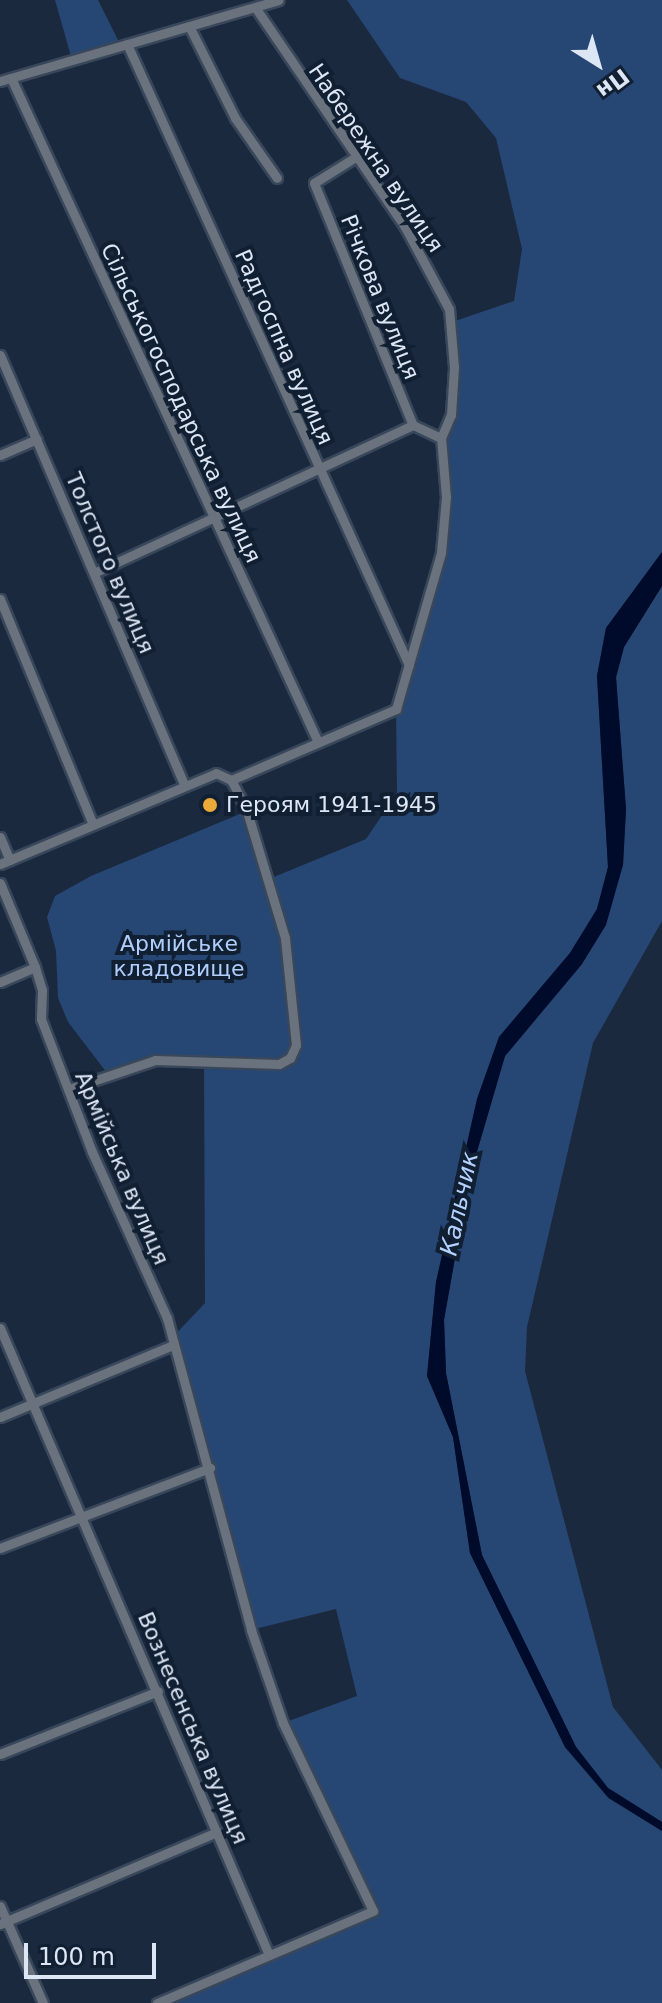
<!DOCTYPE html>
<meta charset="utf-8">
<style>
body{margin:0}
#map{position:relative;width:662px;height:2003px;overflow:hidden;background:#1a293e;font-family:"DejaVu Sans",sans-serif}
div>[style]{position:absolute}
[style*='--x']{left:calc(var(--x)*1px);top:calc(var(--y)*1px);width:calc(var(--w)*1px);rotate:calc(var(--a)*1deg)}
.green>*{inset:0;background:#264673}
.water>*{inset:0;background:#000a2a}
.roads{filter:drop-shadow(2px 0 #39475b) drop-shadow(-2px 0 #39475b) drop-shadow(0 2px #39475b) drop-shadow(0 -2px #39475b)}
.minor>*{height:9px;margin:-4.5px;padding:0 4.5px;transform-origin:4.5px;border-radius:4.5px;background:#6a727d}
.dots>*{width:22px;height:22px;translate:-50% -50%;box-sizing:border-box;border:4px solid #111f33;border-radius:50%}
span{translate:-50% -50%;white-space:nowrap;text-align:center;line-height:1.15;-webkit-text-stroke:8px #111f33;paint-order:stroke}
.street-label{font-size:22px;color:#dce6f4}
.poi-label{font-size:22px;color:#dce6f4}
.left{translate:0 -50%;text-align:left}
.park-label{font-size:22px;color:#b0cefb}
.water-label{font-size:24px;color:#b4d2ff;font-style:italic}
.north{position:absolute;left:558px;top:24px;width:80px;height:80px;-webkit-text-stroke:6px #111f33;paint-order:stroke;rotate:143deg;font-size:22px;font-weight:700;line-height:32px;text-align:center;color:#dce6f4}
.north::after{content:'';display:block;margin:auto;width:28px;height:36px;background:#dce6f4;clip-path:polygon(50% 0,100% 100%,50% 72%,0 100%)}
.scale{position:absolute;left:24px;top:1943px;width:132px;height:36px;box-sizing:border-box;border:4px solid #dce6f4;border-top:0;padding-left:10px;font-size:24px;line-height:28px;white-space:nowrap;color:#dce6f4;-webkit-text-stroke:6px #111f33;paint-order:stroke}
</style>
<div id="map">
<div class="green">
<i style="clip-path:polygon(55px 0,98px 0,121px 46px,72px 60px)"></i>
<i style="clip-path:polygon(347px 0,662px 0,662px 552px,606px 628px,597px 676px,608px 867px,597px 909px,570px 953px,499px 1037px,477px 1099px,436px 1282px,427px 1376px,453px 1437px,470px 1553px,565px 1747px,608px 1798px,662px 1831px,662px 2003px,158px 2003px,373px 1911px,283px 1723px,357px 1696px,336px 1609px,251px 1630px,171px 1339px,205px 1303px,204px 1064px,155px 1060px,110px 1077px,68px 1022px,58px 998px,56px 951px,47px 917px,55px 896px,91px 876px,247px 811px,269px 879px,366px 839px,397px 793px,396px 709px,441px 553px,446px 497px,441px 438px,451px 415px,452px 322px,514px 301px,522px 249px,496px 138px,466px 102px,400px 78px)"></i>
<i style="clip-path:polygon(662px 586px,662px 921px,593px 1043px,527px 1327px,525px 1371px,613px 1707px,662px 1770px,662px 1822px,608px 1788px,576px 1747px,482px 1555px,446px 1373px,444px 1320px,469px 1179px,505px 1056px,582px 964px,623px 865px,626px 809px,616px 678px,624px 647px)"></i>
</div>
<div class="water">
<i style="clip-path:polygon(662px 552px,662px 586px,624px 647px,616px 677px,626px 809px,623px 865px,606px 925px,582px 964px,505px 1056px,469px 1179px,444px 1320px,446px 1373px,482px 1555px,576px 1747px,608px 1788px,662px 1822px,662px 1831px,609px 1798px,565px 1747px,470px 1553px,453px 1437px,427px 1376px,436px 1282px,477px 1099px,499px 1037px,570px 953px,597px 909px,608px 867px,597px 676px,606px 628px)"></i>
</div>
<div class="roads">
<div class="minor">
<i style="--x:189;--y:26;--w:103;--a:63.4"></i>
<i style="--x:235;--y:118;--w:73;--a:55"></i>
<i style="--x:127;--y:44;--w:682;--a:65.58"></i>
<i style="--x:11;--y:78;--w:732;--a:65.19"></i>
<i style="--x:0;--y:81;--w:290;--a:-16.2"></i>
<i style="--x:354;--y:158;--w:47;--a:148"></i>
<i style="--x:314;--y:183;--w:261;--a:67.8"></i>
<i style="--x:0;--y:355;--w:469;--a:66.8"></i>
<i style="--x:413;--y:425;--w:31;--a:25"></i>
<i style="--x:0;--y:455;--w:40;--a:-23.4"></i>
<i style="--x:96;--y:572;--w:349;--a:-24.9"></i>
<i style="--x:0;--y:599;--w:244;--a:67.6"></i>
<i style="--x:0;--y:837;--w:25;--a:67"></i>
<i style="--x:0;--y:864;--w:234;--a:-22.8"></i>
<i style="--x:216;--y:773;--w:17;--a:25"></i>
<i style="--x:231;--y:780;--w:180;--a:-23.3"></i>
<i style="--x:396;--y:709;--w:162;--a:-73.9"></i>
<i style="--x:441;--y:553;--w:56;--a:-84.9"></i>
<i style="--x:446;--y:497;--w:59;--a:-94.8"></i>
<i style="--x:441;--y:438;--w:25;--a:-67"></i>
<i style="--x:451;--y:415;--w:48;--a:-86.4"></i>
<i style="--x:454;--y:367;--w:58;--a:-94.9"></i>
<i style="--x:449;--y:309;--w:93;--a:-118.2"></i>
<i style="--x:405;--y:227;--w:266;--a:-124.3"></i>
<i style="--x:0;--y:883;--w:91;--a:67.4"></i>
<i style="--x:35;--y:967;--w:24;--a:73"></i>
<i style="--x:42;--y:990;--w:29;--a:92"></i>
<i style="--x:41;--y:1019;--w:142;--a:69"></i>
<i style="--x:92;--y:1152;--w:182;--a:65.7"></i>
<i style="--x:167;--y:1318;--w:323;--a:74.9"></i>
<i style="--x:251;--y:1630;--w:98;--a:71"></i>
<i style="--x:283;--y:1723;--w:208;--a:64.4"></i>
<i style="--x:373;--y:1911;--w:235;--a:156.9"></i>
<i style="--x:0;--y:982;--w:38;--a:-23"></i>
<i style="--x:69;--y:1089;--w:91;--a:-18.6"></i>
<i style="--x:155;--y:1060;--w:124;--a:1.8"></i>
<i style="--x:279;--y:1064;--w:13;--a:-29"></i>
<i style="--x:290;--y:1058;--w:14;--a:-65"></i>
<i style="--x:296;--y:1045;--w:108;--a:-95.9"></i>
<i style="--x:285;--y:938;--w:133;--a:-106.7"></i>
<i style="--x:247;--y:811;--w:35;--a:-117"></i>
<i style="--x:0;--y:1328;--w:682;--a:66.78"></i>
<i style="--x:0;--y:1417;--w:187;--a:-22.6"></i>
<i style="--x:0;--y:1548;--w:225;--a:-20.9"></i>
<i style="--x:0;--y:1754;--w:170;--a:-21.7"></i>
<i style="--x:0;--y:1906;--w:106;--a:66.1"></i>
<i style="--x:0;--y:1924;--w:236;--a:-23"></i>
</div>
</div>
<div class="dots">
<i style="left:210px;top:805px;background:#eaaa38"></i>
</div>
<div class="street-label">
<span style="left:376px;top:158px;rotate:56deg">Набережна вулиця</span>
<span style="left:380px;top:297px;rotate:68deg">Річкова вулиця</span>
<span style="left:284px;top:347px;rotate:66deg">Радгоспна вулиця</span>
<span style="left:181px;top:403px;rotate:65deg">Сільськогосподарська вулиця</span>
<span style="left:110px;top:563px;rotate:67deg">Толстого вулиця</span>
<span style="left:122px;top:1168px;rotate:67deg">Армійська вулиця</span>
<span style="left:193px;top:1728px;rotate:67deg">Вознесенська вулиця</span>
</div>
<div class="poi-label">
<span class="left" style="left:226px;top:805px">Героям 1941-1945</span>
</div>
<div class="park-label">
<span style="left:179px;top:956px">Армійське<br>кладовище</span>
</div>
<div class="water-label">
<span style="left:460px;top:1204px;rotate:-78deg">Кальчик</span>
</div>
<div class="north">Пн</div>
<div class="scale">100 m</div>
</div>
